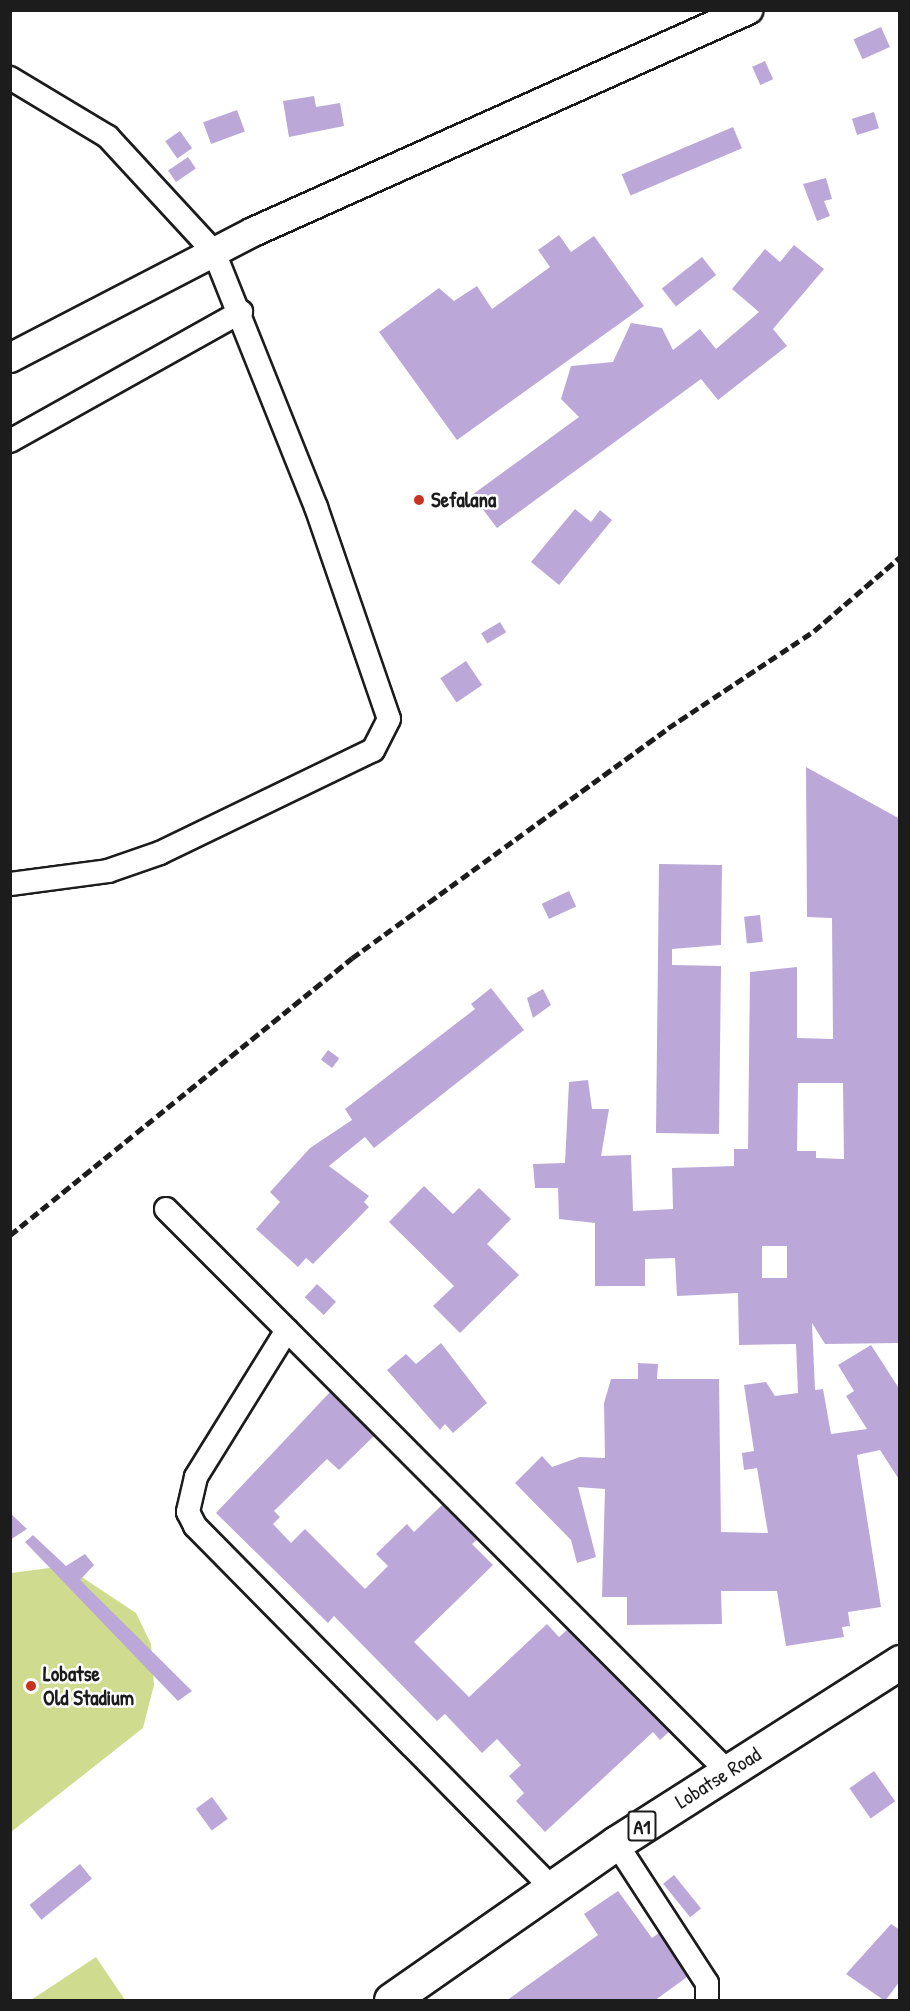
<!DOCTYPE html>
<style>
body{margin:0}
#map{position:relative;width:910px;height:2011px;overflow:hidden;background:#fff;font-family:"Patrick Hand",sans-serif}
div>[style]{position:absolute}
[style*='--x']{left:calc(var(--x)*1px);top:calc(var(--y)*1px);width:calc(var(--w)*1px);rotate:calc(var(--a)*1deg)}
.green>*{inset:0;background:#cfdb8e}
.building>*{inset:0;background:#bba8d8;transform-origin:0 0}
.roads{filter:drop-shadow(2px 0 #1c1c1c) drop-shadow(-2px 0 #1c1c1c) drop-shadow(0 2px #1c1c1c) drop-shadow(0 -2px #1c1c1c)}
.minor>*{height:22px;margin:-11px;padding:0 11px;transform-origin:11px;border-radius:11px;background:#fff}
.major>*{height:28px;margin:-14px;padding:0 14px;transform-origin:14px;border-radius:14px;background:#fff}
.highway>*{height:33px;margin:-16.5px;padding:0 16.5px;transform-origin:16.5px;border-radius:16.5px;background:#fff}
.rail>*{height:4.5px;margin-top:-2.25px;transform-origin:0;background:repeating-linear-gradient(90deg,#1c1c1c 0 9px,transparent 0 13.5px)}
.dots>*{width:16px;height:16px;translate:-50% -50%;box-sizing:border-box;border:3px solid #fff;border-radius:50%}
span{translate:-50% -50%;white-space:nowrap;text-align:center;line-height:1.15;-webkit-text-stroke:5px #fff;paint-order:stroke}
.shield-label span{padding:2px 4px;background:#fff;border:2px solid;border-radius:4px;-webkit-text-stroke-width:0}
.shield-label{font-size:20px;color:#1c1c1c;font-weight:700}
.poi-label{font-size:21px;color:#1c1c1c;font-weight:700}
.left{translate:0 -50%;text-align:left}
.street-label{font-size:21px;color:#1c1c1c}
.frame{position:absolute;inset:0;border:12px solid #1c1c1c;pointer-events:none}
</style>
<div id="map">
<div class="green">
<i style="clip-path:polygon(65px 1566px,136px 1613px,151px 1644px,154px 1685px,143px 1728px,11px 1832px,11px 1573px)"></i>
<i style="clip-path:polygon(96px 1957px,125px 2000px,31px 2000px)"></i>
</div>
<div class="building">
<i style="left:881px;top:27px;width:22px;height:30px;rotate:66deg"></i>
<i style="left:765px;top:61px;width:20px;height:14px;rotate:66deg"></i>
<i style="clip-path:polygon(314px 96px,316px 107px,340px 103px,344px 126px,289px 137px,283px 101px)"></i>
<i style="left:237px;top:110px;width:23px;height:36px;rotate:70deg"></i>
<i style="left:874px;top:112px;width:17px;height:23px;rotate:73deg"></i>
<i style="left:733px;top:127px;width:23px;height:121px;rotate:67deg"></i>
<i style="left:180px;top:131px;width:21px;height:18px;rotate:55deg"></i>
<i style="left:188px;top:157px;width:14px;height:24px;rotate:56deg"></i>
<i style="clip-path:polygon(826px 178px,832px 199px,824px 201px,830px 216px,817px 221px,803px 184px)"></i>
<i style="clip-path:polygon(559px 235px,571px 252px,594px 236px,644px 306px,457px 440px,379px 332px,439px 288px,454px 301px,477px 286px,492px 309px,550px 267px,538px 250px)"></i>
<i style="clip-path:polygon(794px 245px,824px 269px,773px 329px,787px 346px,718px 400px,701px 379px,497px 528px,472px 495px,579px 417px,561px 399px,571px 366px,613px 362px,631px 323px,662px 328px,673px 350px,700px 329px,716px 349px,759px 312px,732px 289px,765px 249px,780px 262px)"></i>
<i style="left:702px;top:257px;width:23px;height:51px;rotate:52deg"></i>
<i style="clip-path:polygon(575px 509px,591px 522px,600px 510px,612px 520px,559px 585px,531px 562px)"></i>
<i style="left:500px;top:622px;width:12px;height:22px;rotate:59deg"></i>
<i style="left:466px;top:661px;width:29px;height:31px;rotate:56deg"></i>
<i style="clip-path:polygon(evenodd,806px 767px,900px 819px,900px 1343px,825px 1344px,812px 1323px,815px 1390px,823px 1389px,831px 1434px,867px 1429px,846px 1396px,854px 1391px,838px 1365px,871px 1345px,900px 1390px,900px 1481px,880px 1450px,857px 1455px,881px 1607px,848px 1612px,850px 1626px,842px 1627px,844px 1637px,786px 1646px,777px 1591px,721px 1591px,722px 1624px,627px 1625px,627px 1597px,602px 1597px,605px 1489px,578px 1487px,596px 1557px,577px 1563px,571px 1540px,515px 1483px,542px 1456px,552px 1467px,580px 1457px,605px 1458px,604px 1403px,611px 1379px,638px 1379px,638px 1363px,658px 1364px,657px 1379px,719px 1379px,721px 1532px,768px 1533px,757px 1468px,744px 1470px,742px 1453px,754px 1451px,744px 1385px,766px 1382px,775px 1396px,798px 1393px,796px 1344px,739px 1345px,738px 1293px,677px 1296px,675px 1258px,645px 1259px,645px 1286px,595px 1286px,595px 1223px,559px 1219px,558px 1188px,535px 1188px,533px 1164px,565px 1163px,569px 1082px,588px 1080px,592px 1109px,609px 1109px,601px 1156px,631px 1155px,633px 1211px,673px 1209px,672px 1168px,734px 1166px,734px 1149px,748px 1149px,750px 972px,797px 967px,797px 1038px,833px 1039px,832px 918px,807px 917px,806px 767px,798px 1083px,843px 1083px,844px 1159px,816px 1158px,816px 1151px,797px 1151px,798px 1083px,806px 767px,762px 1246px,787px 1246px,787px 1278px,762px 1278px,762px 1246px)"></i>
<i style="clip-path:polygon(659px 864px,722px 865px,721px 945px,672px 949px,672px 965px,721px 966px,719px 1134px,656px 1133px)"></i>
<i style="left:569px;top:891px;width:17px;height:30px;rotate:65deg"></i>
<i style="left:760px;top:915px;width:27px;height:16px;rotate:84deg"></i>
<i style="clip-path:polygon(491px 988px,524px 1030px,374px 1148px,365px 1137px,329px 1166px,369px 1196px,364px 1202px,369px 1207px,313px 1264px,306px 1258px,298px 1267px,256px 1229px,280px 1202px,270px 1192px,310px 1148px,352px 1120px,345px 1109px,475px 1009px,471px 1004px)"></i>
<i style="clip-path:polygon(543px 989px,551px 1005px,533px 1018px,527px 998px)"></i>
<i style="left:328px;top:1050px;width:14px;height:12px;rotate:36deg"></i>
<i style="clip-path:polygon(424px 1186px,453px 1214px,479px 1188px,511px 1219px,487px 1244px,519px 1275px,460px 1333px,433px 1306px,454px 1286px,389px 1222px)"></i>
<i style="left:317px;top:1284px;width:26px;height:18px;rotate:43deg"></i>
<i style="clip-path:polygon(441px 1343px,487px 1403px,453px 1433px,445px 1424px,440px 1430px,387px 1370px,406px 1354px,416px 1364px)"></i>
<i style="clip-path:polygon(330px 1392px,374px 1436px,339px 1470px,327px 1459px,274px 1511px,280px 1517px,273px 1524px,291px 1543px,305px 1529px,365px 1589px,388px 1566px,376px 1554px,407px 1524px,414px 1532px,442px 1505px,477px 1540px,472px 1544px,493px 1565px,414px 1642px,469px 1697px,547px 1624px,559px 1637px,567px 1630px,669px 1732px,660px 1740px,653px 1732px,545px 1832px,516px 1801px,524px 1793px,509px 1776px,521px 1765px,497px 1739px,482px 1753px,445px 1714px,437px 1721px,334px 1616px,328px 1623px,216px 1513px)"></i>
<i style="clip-path:polygon(10px 1513px,27px 1529px,10px 1540px)"></i>
<i style="clip-path:polygon(33px 1535px,66px 1566px,85px 1554px,94px 1565px,80px 1580px,192px 1691px,178px 1701px,25px 1542px)"></i>
<i style="left:874px;top:1771px;width:37px;height:30px;rotate:55deg"></i>
<i style="left:212px;top:1797px;width:27px;height:20px;rotate:54deg"></i>
<i style="left:80px;top:1864px;width:19px;height:65px;rotate:51deg"></i>
<i style="left:674px;top:1875px;width:43px;height:14px;rotate:51deg"></i>
<i style="clip-path:polygon(618px 1891px,652px 1938px,659px 1933px,687px 1977px,654px 2001px,506px 2001px,598px 1935px,584px 1914px)"></i>
<i style="clip-path:polygon(891px 1924px,900px 1930px,900px 1981px,885px 2001px,846px 1974px)"></i>
</div>
<div class="roads">
<div class="minor">
<i style="--x:10;--y:78;--w:114;--a:31"></i>
<i style="--x:108;--y:137;--w:156;--a:47.3"></i>
<i style="--x:214;--y:252;--w:275;--a:68.2"></i>
<i style="--x:316;--y:507;--w:224;--a:71"></i>
<i style="--x:389;--y:719;--w:35;--a:117"></i>
<i style="--x:373;--y:750;--w:237;--a:154.2"></i>
<i style="--x:160;--y:853;--w:55;--a:160.9"></i>
<i style="--x:108;--y:871;--w:99;--a:172.4"></i>
<i style="--x:10;--y:441;--w:265;--a:-29.2"></i>
<i style="--x:166;--y:1209;--w:795;--a:45.05"></i>
<i style="--x:287;--y:1330;--w:173;--a:121.8"></i>
<i style="--x:196;--y:1477;--w:36;--a:103"></i>
<i style="--x:188;--y:1512;--w:16;--a:63"></i>
<i style="--x:195;--y:1526;--w:507;--a:45.4"></i>
<i style="--x:616;--y:1843;--w:167;--a:57"></i>
<i style="--x:707;--y:1983;--w:17;--a:90"></i>
</div>
<div class="major">
<i style="--x:10;--y:358;--w:274;--a:-27.4"></i>
<i style="--x:253;--y:232;--w:543;--a:-24.16"></i>
</div>
<div class="highway">
<i style="--x:391;--y:2000;--w:274;--a:-34.9"></i>
<i style="--x:616;--y:1843;--w:337;--a:-32.5"></i>
</div>
</div>
<div class="rail">
<i style="--x:899;--y:142;--w:1;--a:0"></i>
<i style="--x:10;--y:1235;--w:440;--a:-39"></i>
<i style="--x:352;--y:958;--w:391;--a:-36"></i>
<i style="--x:668;--y:728;--w:175;--a:-33.6"></i>
<i style="--x:814;--y:631;--w:113;--a:-40.7"></i>
</div>
<div class="dots">
<i style="left:419px;top:500px;background:#c8321e"></i>
<i style="left:31px;top:1686px;background:#c8321e"></i>
</div>
<div class="shield-label">
<span style="left:642px;top:1826px">A1</span>
</div>
<div class="poi-label">
<span class="left" style="left:431px;top:500px">Sefalana</span>
<span class="left" style="left:43px;top:1686px">Lobatse<br>Old Stadium</span>
</div>
<div class="street-label">
<span style="left:718px;top:1778px;rotate:-32deg">Lobatse Road</span>
</div>
<div class="frame"></div>
</div>
